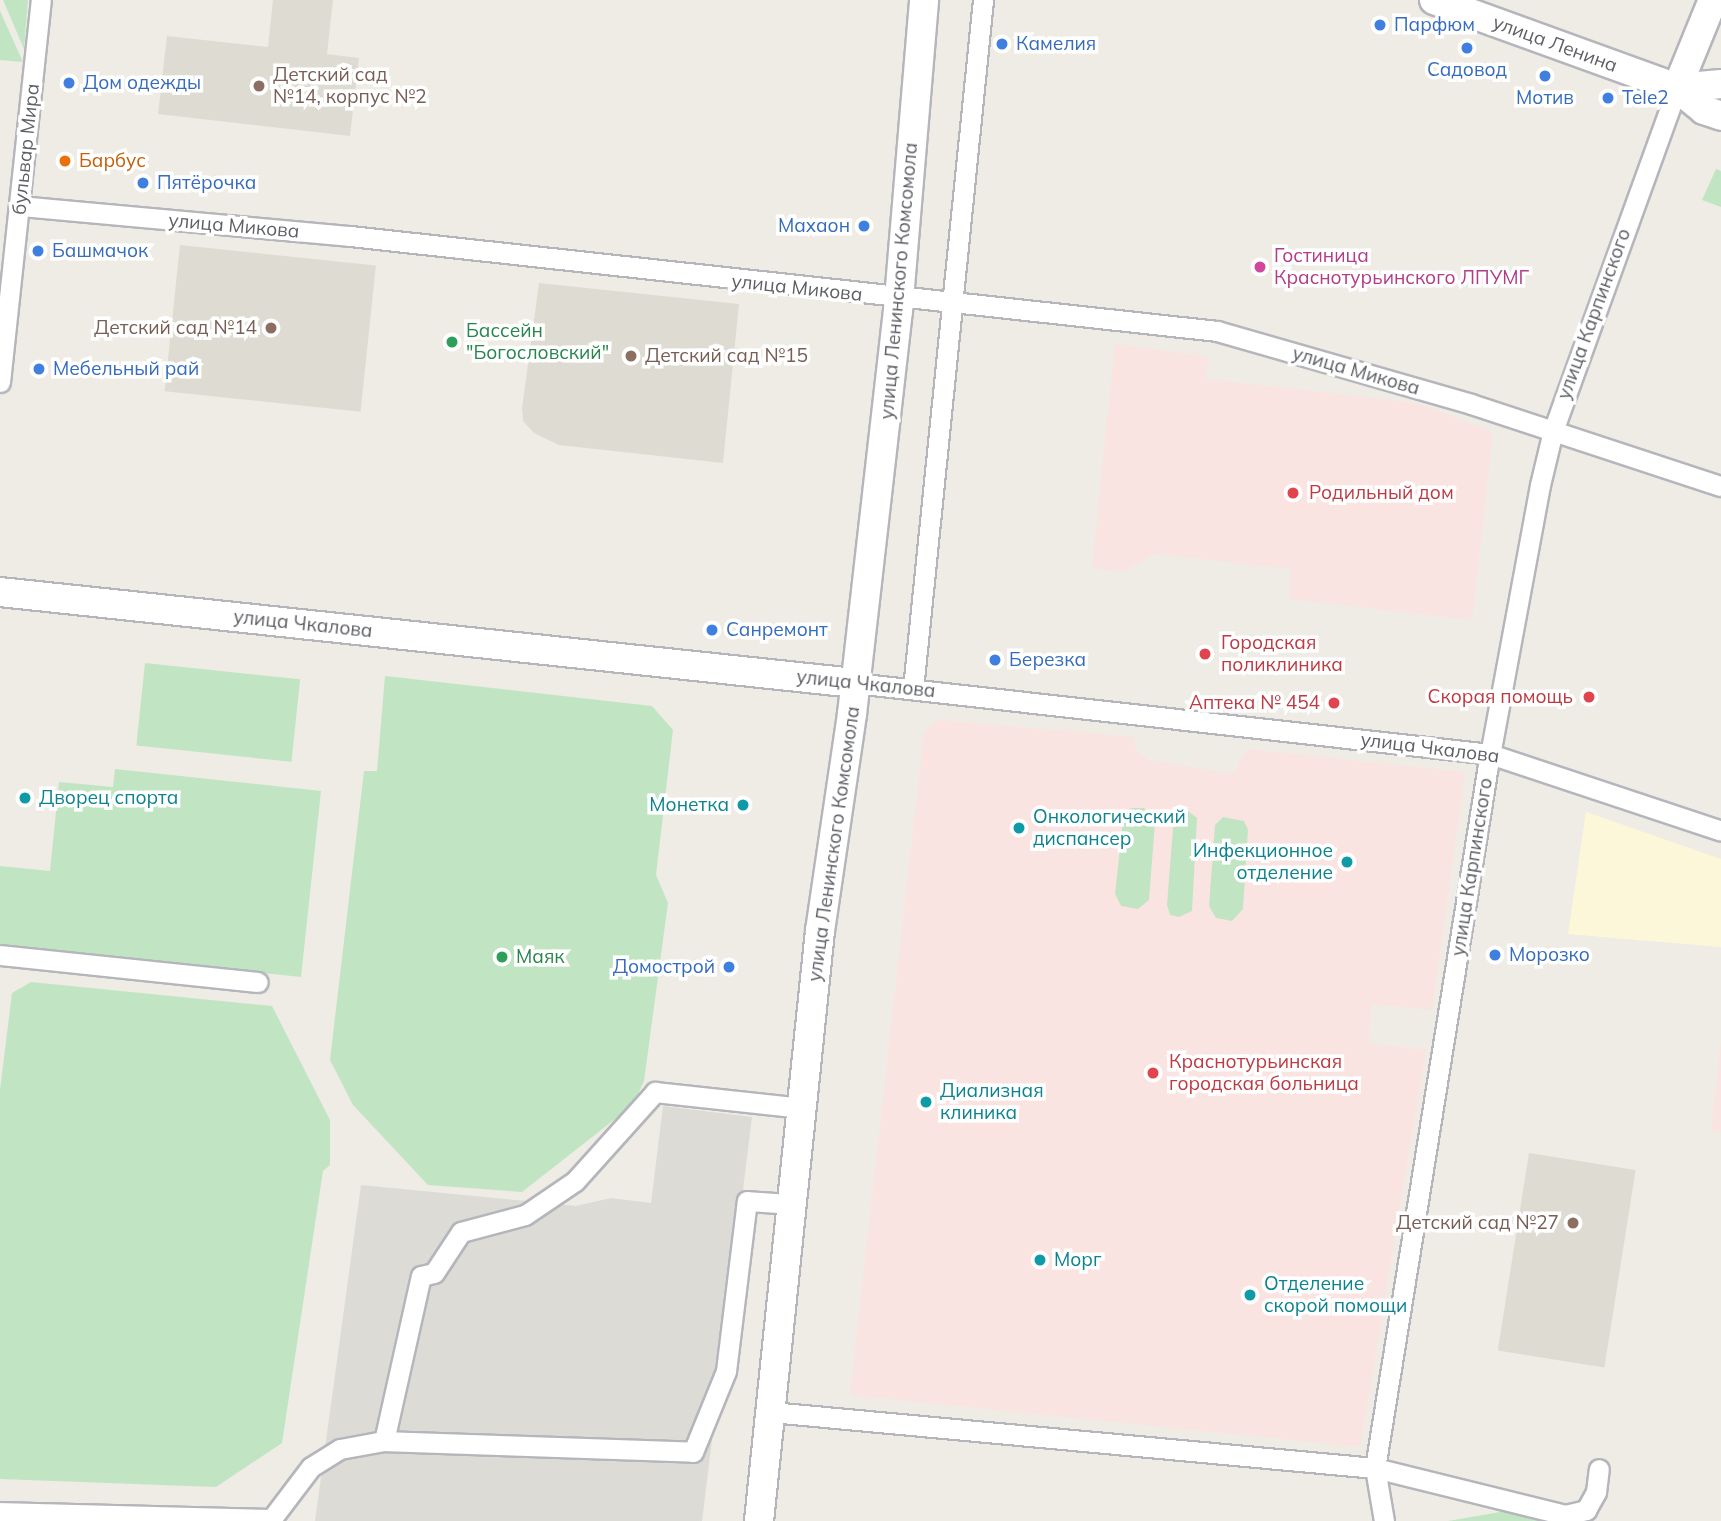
<!DOCTYPE html>
<meta charset="utf-8">
<style>
body{margin:0}
#map{position:relative;width:1721px;height:1521px;overflow:hidden;background:#eeece4;font-family:Mulish,sans-serif}
div>[style]{position:absolute}
[style*='--x']{left:calc(var(--x)*1px);top:calc(var(--y)*1px);width:calc(var(--w)*1px);rotate:calc(var(--a)*1deg)}
.commercial>*{inset:0;background:#fdf7da}
.industrial>*{inset:0;background:#dddbd6}
.education>*{inset:0;background:#dedcd2;transform-origin:0 0}
.medical>*{inset:0;background:#fae4e1}
.green>*{inset:0;background:#c1e5c3;transform-origin:0 0}
.roads{filter:drop-shadow(2px 0 #b4b6bb) drop-shadow(-2px 0 #b4b6bb) drop-shadow(0 2px #b4b6bb) drop-shadow(0 -2px #b4b6bb)}
.street>*{height:19px;margin:-9.5px;padding:0 9.5px;transform-origin:9.5px;border-radius:9.5px;background:#fff}
.secondary>*{height:28px;margin:-14px;padding:0 14px;transform-origin:14px;border-radius:14px;background:#fff}
.dots>*{width:19px;height:19px;translate:-50% -50%;box-sizing:border-box;border:4px solid #fff;border-radius:50%}
span{translate:-50% -50%;white-space:nowrap;text-align:center;line-height:1.15;-webkit-text-stroke:7px #fff;paint-order:stroke}
.shop-label{font-size:19px;color:#366cbe}
.left{translate:0 -50%;text-align:left}
.right{translate:-100% -50%;text-align:right}
.street-label{font-size:19px;color:#5c5f64}
.education-label{font-size:19px;color:#785e54}
.food-label{font-size:19px;color:#c56008}
.hotel-label{font-size:19px;color:#b23c85}
.leisure-label{font-size:19px;color:#27864d}
.health-label{font-size:19px;color:#be3a42}
.culture-label{font-size:19px;color:#0d838f}
</style>
<div id="map">
<div class="commercial">
<i style="clip-path:polygon(1586px 812px,1721px 859px,1721px 947px,1568px 934px)"></i>
</div>
<div class="industrial">
<i style="clip-path:polygon(663px 1106px,752px 1117px,702px 1521px,315px 1521px,361px 1185px,576px 1206px,611px 1198px,651px 1203px)"></i>
</div>
<div class="education">
<i style="clip-path:polygon(273px 0,333px 0,327px 54px,359px 58px,350px 136px,158px 114px,167px 36px,268px 47px)"></i>
<i style="left:180px;top:245px;width:197px;height:147px;rotate:6deg"></i>
<i style="clip-path:polygon(539px 283px,739px 304px,723px 463px,559px 445px,534px 433px,523px 421px,522px 408px)"></i>
<i style="left:1529px;top:1153px;width:108px;height:200px;rotate:9deg"></i>
</div>
<div class="medical">
<i style="clip-path:polygon(1115px 344px,1208px 357px,1206px 379px,1417px 403px,1493px 432px,1472px 620px,1289px 599px,1291px 569px,1154px 554px,1124px 572px,1092px 568px)"></i>
<i style="clip-path:polygon(938px 720px,1134px 737px,1136px 750px,1148px 760px,1233px 774px,1247px 749px,1465px 772px,1432px 1010px,1372px 1004px,1368px 1043px,1426px 1050px,1360px 1447px,850px 1395px,924px 732px)"></i>
<i style="clip-path:polygon(1721px 1040px,1721px 1133px,1711px 1132px)"></i>
</div>
<div class="green">
<i style="clip-path:polygon(3px 0,28px 0,24px 49px)"></i>
<i style="clip-path:polygon(0 11px,23px 62px,0 60px)"></i>
<i style="clip-path:polygon(1716px 169px,1721px 171px,1721px 207px,1702px 200px)"></i>
<i style="left:145px;top:663px;width:156px;height:83px;rotate:6deg"></i>
<i style="clip-path:polygon(385px 676px,652px 706px,673px 730px,656px 875px,668px 903px,644px 1081px,633px 1105px,522px 1192px,428px 1185px,353px 1105px,330px 1060px,364px 771px,377px 771px)"></i>
<i style="clip-path:polygon(115px 769px,321px 791px,301px 977px,0 945px,0 866px,50px 871px,59px 782px,113px 787px)"></i>
<i style="clip-path:polygon(1131px 808px,1144px 808px,1155px 822px,1149px 900px,1138px 909px,1121px 906px,1115px 894px,1124px 812px)"></i>
<i style="clip-path:polygon(1188px 811px,1197px 818px,1192px 911px,1179px 917px,1170px 915px,1167px 905px,1173px 828px,1180px 813px)"></i>
<i style="clip-path:polygon(1223px 817px,1244px 821px,1248px 830px,1243px 909px,1232px 921px,1216px 918px,1209px 906px,1215px 825px)"></i>
<i style="clip-path:polygon(31px 982px,272px 1006px,330px 1120px,330px 1165px,323px 1171px,282px 1443px,216px 1487px,0 1479px,0 1090px,12px 993px)"></i>
<i style="clip-path:polygon(1512px 1510px,1543px 1521px,1448px 1521px)"></i>
</div>
<div class="roads">
<div class="street">
<i style="--x:20;--y:206;--w:331;--a:5.2"></i>
<i style="--x:350;--y:236;--w:872;--a:6.25"></i>
<i style="--x:1217;--y:331;--w:264;--a:16"></i>
<i style="--x:1471;--y:404;--w:263;--a:18.2"></i>
<i style="--x:0;--y:382;--w:384;--a:-83.9"></i>
<i style="--x:855;--y:683;--w:639;--a:6.38"></i>
<i style="--x:1490;--y:754;--w:243;--a:18.4"></i>
<i style="--x:913;--y:689;--w:693;--a:-84.2"></i>
<i style="--x:0;--y:955;--w:259;--a:6"></i>
<i style="--x:771;--y:1412;--w:607;--a:5.3"></i>
<i style="--x:1375;--y:1468;--w:196;--a:13.9"></i>
<i style="--x:1565;--y:1515;--w:22;--a:-13"></i>
<i style="--x:1586;--y:1510;--w:21;--a:-61"></i>
<i style="--x:1596;--y:1492;--w:23;--a:-83"></i>
<i style="--x:384;--y:1441;--w:309;--a:2"></i>
<i style="--x:693;--y:1452;--w:87;--a:-67.8"></i>
<i style="--x:726;--y:1371;--w:171;--a:-83"></i>
<i style="--x:747;--y:1201;--w:44;--a:3.9"></i>
<i style="--x:0;--y:1512;--w:270;--a:1.5"></i>
<i style="--x:270;--y:1521;--w:68;--a:-52.8"></i>
<i style="--x:311;--y:1467;--w:34;--a:-32"></i>
<i style="--x:340;--y:1449;--w:45;--a:-10.3"></i>
<i style="--x:384;--y:1441;--w:169;--a:-77.4"></i>
<i style="--x:421;--y:1276;--w:13;--a:-13"></i>
<i style="--x:434;--y:1273;--w:49;--a:-56.6"></i>
<i style="--x:461;--y:1232;--w:66;--a:-14.9"></i>
<i style="--x:525;--y:1215;--w:60;--a:-34.2"></i>
<i style="--x:575;--y:1181;--w:120;--a:-48"></i>
<i style="--x:655;--y:1092;--w:148;--a:6.2"></i>
<i style="--x:1384;--y:1521;--w:54;--a:-99.6"></i>
<i style="--x:1375;--y:1468;--w:706;--a:-80.87"></i>
<i style="--x:1487;--y:771;--w:291;--a:-79.5"></i>
<i style="--x:1540;--y:485;--w:56;--a:-76.5"></i>
<i style="--x:1553;--y:431;--w:365;--a:-70.1"></i>
</div>
<div class="secondary">
<i style="--x:1434;--y:0;--w:258;--a:19.9"></i>
<i style="--x:1677;--y:88;--w:35;--a:39"></i>
<i style="--x:1704;--y:110;--w:18;--a:19"></i>
<i style="--x:1677;--y:88;--w:95;--a:-67.8"></i>
<i style="--x:1677;--y:88;--w:44;--a:-5.2"></i>
<i style="--x:0;--y:592;--w:860;--a:6.08"></i>
<i style="--x:759;--y:1521;--w:593;--a:-84.1"></i>
<i style="--x:820;--y:931;--w:219;--a:-81.6"></i>
<i style="--x:852;--y:714;--w:406;--a:-83.5"></i>
<i style="--x:898;--y:311;--w:312;--a:-85.2"></i>
</div>
</div>
<div class="dots">
<i style="left:1380px;top:25px;background:#3f7fe0"></i>
<i style="left:1002px;top:44px;background:#3f7fe0"></i>
<i style="left:1467px;top:48px;background:#3f7fe0"></i>
<i style="left:1545px;top:76px;background:#3f7fe0"></i>
<i style="left:69px;top:83px;background:#3f7fe0"></i>
<i style="left:259px;top:86px;background:#8d6e63"></i>
<i style="left:1608px;top:98px;background:#3f7fe0"></i>
<i style="left:65px;top:161px;background:#e8710a"></i>
<i style="left:143px;top:183px;background:#3f7fe0"></i>
<i style="left:864px;top:226px;background:#3f7fe0"></i>
<i style="left:38px;top:251px;background:#3f7fe0"></i>
<i style="left:1260px;top:267px;background:#d1479c"></i>
<i style="left:271px;top:328px;background:#8d6e63"></i>
<i style="left:452px;top:342px;background:#2e9e5b"></i>
<i style="left:631px;top:356px;background:#8d6e63"></i>
<i style="left:39px;top:369px;background:#3f7fe0"></i>
<i style="left:1293px;top:493px;background:#e0444e"></i>
<i style="left:712px;top:630px;background:#3f7fe0"></i>
<i style="left:1205px;top:654px;background:#e0444e"></i>
<i style="left:995px;top:660px;background:#3f7fe0"></i>
<i style="left:1589px;top:697px;background:#e0444e"></i>
<i style="left:1334px;top:703px;background:#e0444e"></i>
<i style="left:25px;top:798px;background:#0f9aa8"></i>
<i style="left:743px;top:805px;background:#0f9aa8"></i>
<i style="left:1019px;top:828px;background:#0f9aa8"></i>
<i style="left:1347px;top:862px;background:#0f9aa8"></i>
<i style="left:1495px;top:955px;background:#3f7fe0"></i>
<i style="left:502px;top:957px;background:#2e9e5b"></i>
<i style="left:729px;top:967px;background:#3f7fe0"></i>
<i style="left:1153px;top:1073px;background:#e0444e"></i>
<i style="left:926px;top:1102px;background:#0f9aa8"></i>
<i style="left:1573px;top:1223px;background:#8d6e63"></i>
<i style="left:1040px;top:1260px;background:#0f9aa8"></i>
<i style="left:1250px;top:1295px;background:#0f9aa8"></i>
</div>
<div class="shop-label">
<span class="left" style="left:1394px;top:25px">Парфюм</span>
<span class="left" style="left:1016px;top:44px">Камелия</span>
<span style="left:1467px;top:70px">Садовод</span>
<span class="left" style="left:83px;top:83px">Дом одежды</span>
<span style="left:1545px;top:98px">Мотив</span>
<span class="left" style="left:1622px;top:98px">Tele2</span>
<span class="left" style="left:157px;top:183px">Пятёрочка</span>
<span class="right" style="left:850px;top:226px">Махаон</span>
<span class="left" style="left:52px;top:251px">Башмачок</span>
<span class="left" style="left:53px;top:369px">Мебельный рай</span>
<span class="left" style="left:726px;top:630px">Санремонт</span>
<span class="left" style="left:1009px;top:660px">Березка</span>
<span class="left" style="left:1509px;top:955px">Морозко</span>
<span class="right" style="left:715px;top:967px">Домострой</span>
</div>
<div class="street-label">
<span style="left:1555px;top:44px;rotate:20deg">улица Ленина</span>
<span style="left:26px;top:149px;rotate:-84deg">бульвар Мира</span>
<span style="left:234px;top:226px;rotate:5deg">улица Микова</span>
<span style="left:899px;top:281px;rotate:-85deg">улица Ленинского Комсомола</span>
<span style="left:797px;top:288px;rotate:6deg">улица Микова</span>
<span style="left:1594px;top:314px;rotate:-70deg">улица Карпинского</span>
<span style="left:1356px;top:371px;rotate:16deg">улица Микова</span>
<span style="left:303px;top:624px;rotate:6deg">улица Чкалова</span>
<span style="left:866px;top:684px;rotate:6deg">улица Чкалова</span>
<span style="left:1430px;top:748px;rotate:7deg">улица Чкалова</span>
<span style="left:834px;top:844px;rotate:-82deg">улица Ленинского Комсомола</span>
<span style="left:1472px;top:867px;rotate:-81deg">улица Карпинского</span>
</div>
<div class="education-label">
<span class="left" style="left:273px;top:86px">Детский сад<br>№14, корпус №2</span>
<span class="right" style="left:257px;top:328px">Детский сад №14</span>
<span class="left" style="left:645px;top:356px">Детский сад №15</span>
<span class="right" style="left:1559px;top:1223px">Детский сад №27</span>
</div>
<div class="food-label">
<span class="left" style="left:79px;top:161px">Барбус</span>
</div>
<div class="hotel-label">
<span class="left" style="left:1274px;top:267px">Гостиница<br>Краснотурьинского ЛПУМГ</span>
</div>
<div class="leisure-label">
<span class="left" style="left:466px;top:342px">Бассейн<br>"Богословский"</span>
<span class="left" style="left:516px;top:957px">Маяк</span>
</div>
<div class="health-label">
<span class="left" style="left:1309px;top:493px">Родильный дом</span>
<span class="left" style="left:1221px;top:654px">Городская<br>поликлиника</span>
<span class="right" style="left:1573px;top:697px">Скорая помощь</span>
<span class="right" style="left:1320px;top:703px">Аптека № 454</span>
<span class="left" style="left:1169px;top:1073px">Краснотурьинская<br>городская больница</span>
</div>
<div class="culture-label">
<span class="left" style="left:39px;top:798px">Дворец спорта</span>
<span class="right" style="left:729px;top:805px">Монетка</span>
<span class="left" style="left:1033px;top:828px">Онкологический<br>диспансер</span>
<span class="right" style="left:1333px;top:862px">Инфекционное<br>отделение</span>
<span class="left" style="left:940px;top:1102px">Диализная<br>клиника</span>
<span class="left" style="left:1054px;top:1260px">Морг</span>
<span class="left" style="left:1264px;top:1295px">Отделение<br>скорой помощи</span>
</div>
</div>
